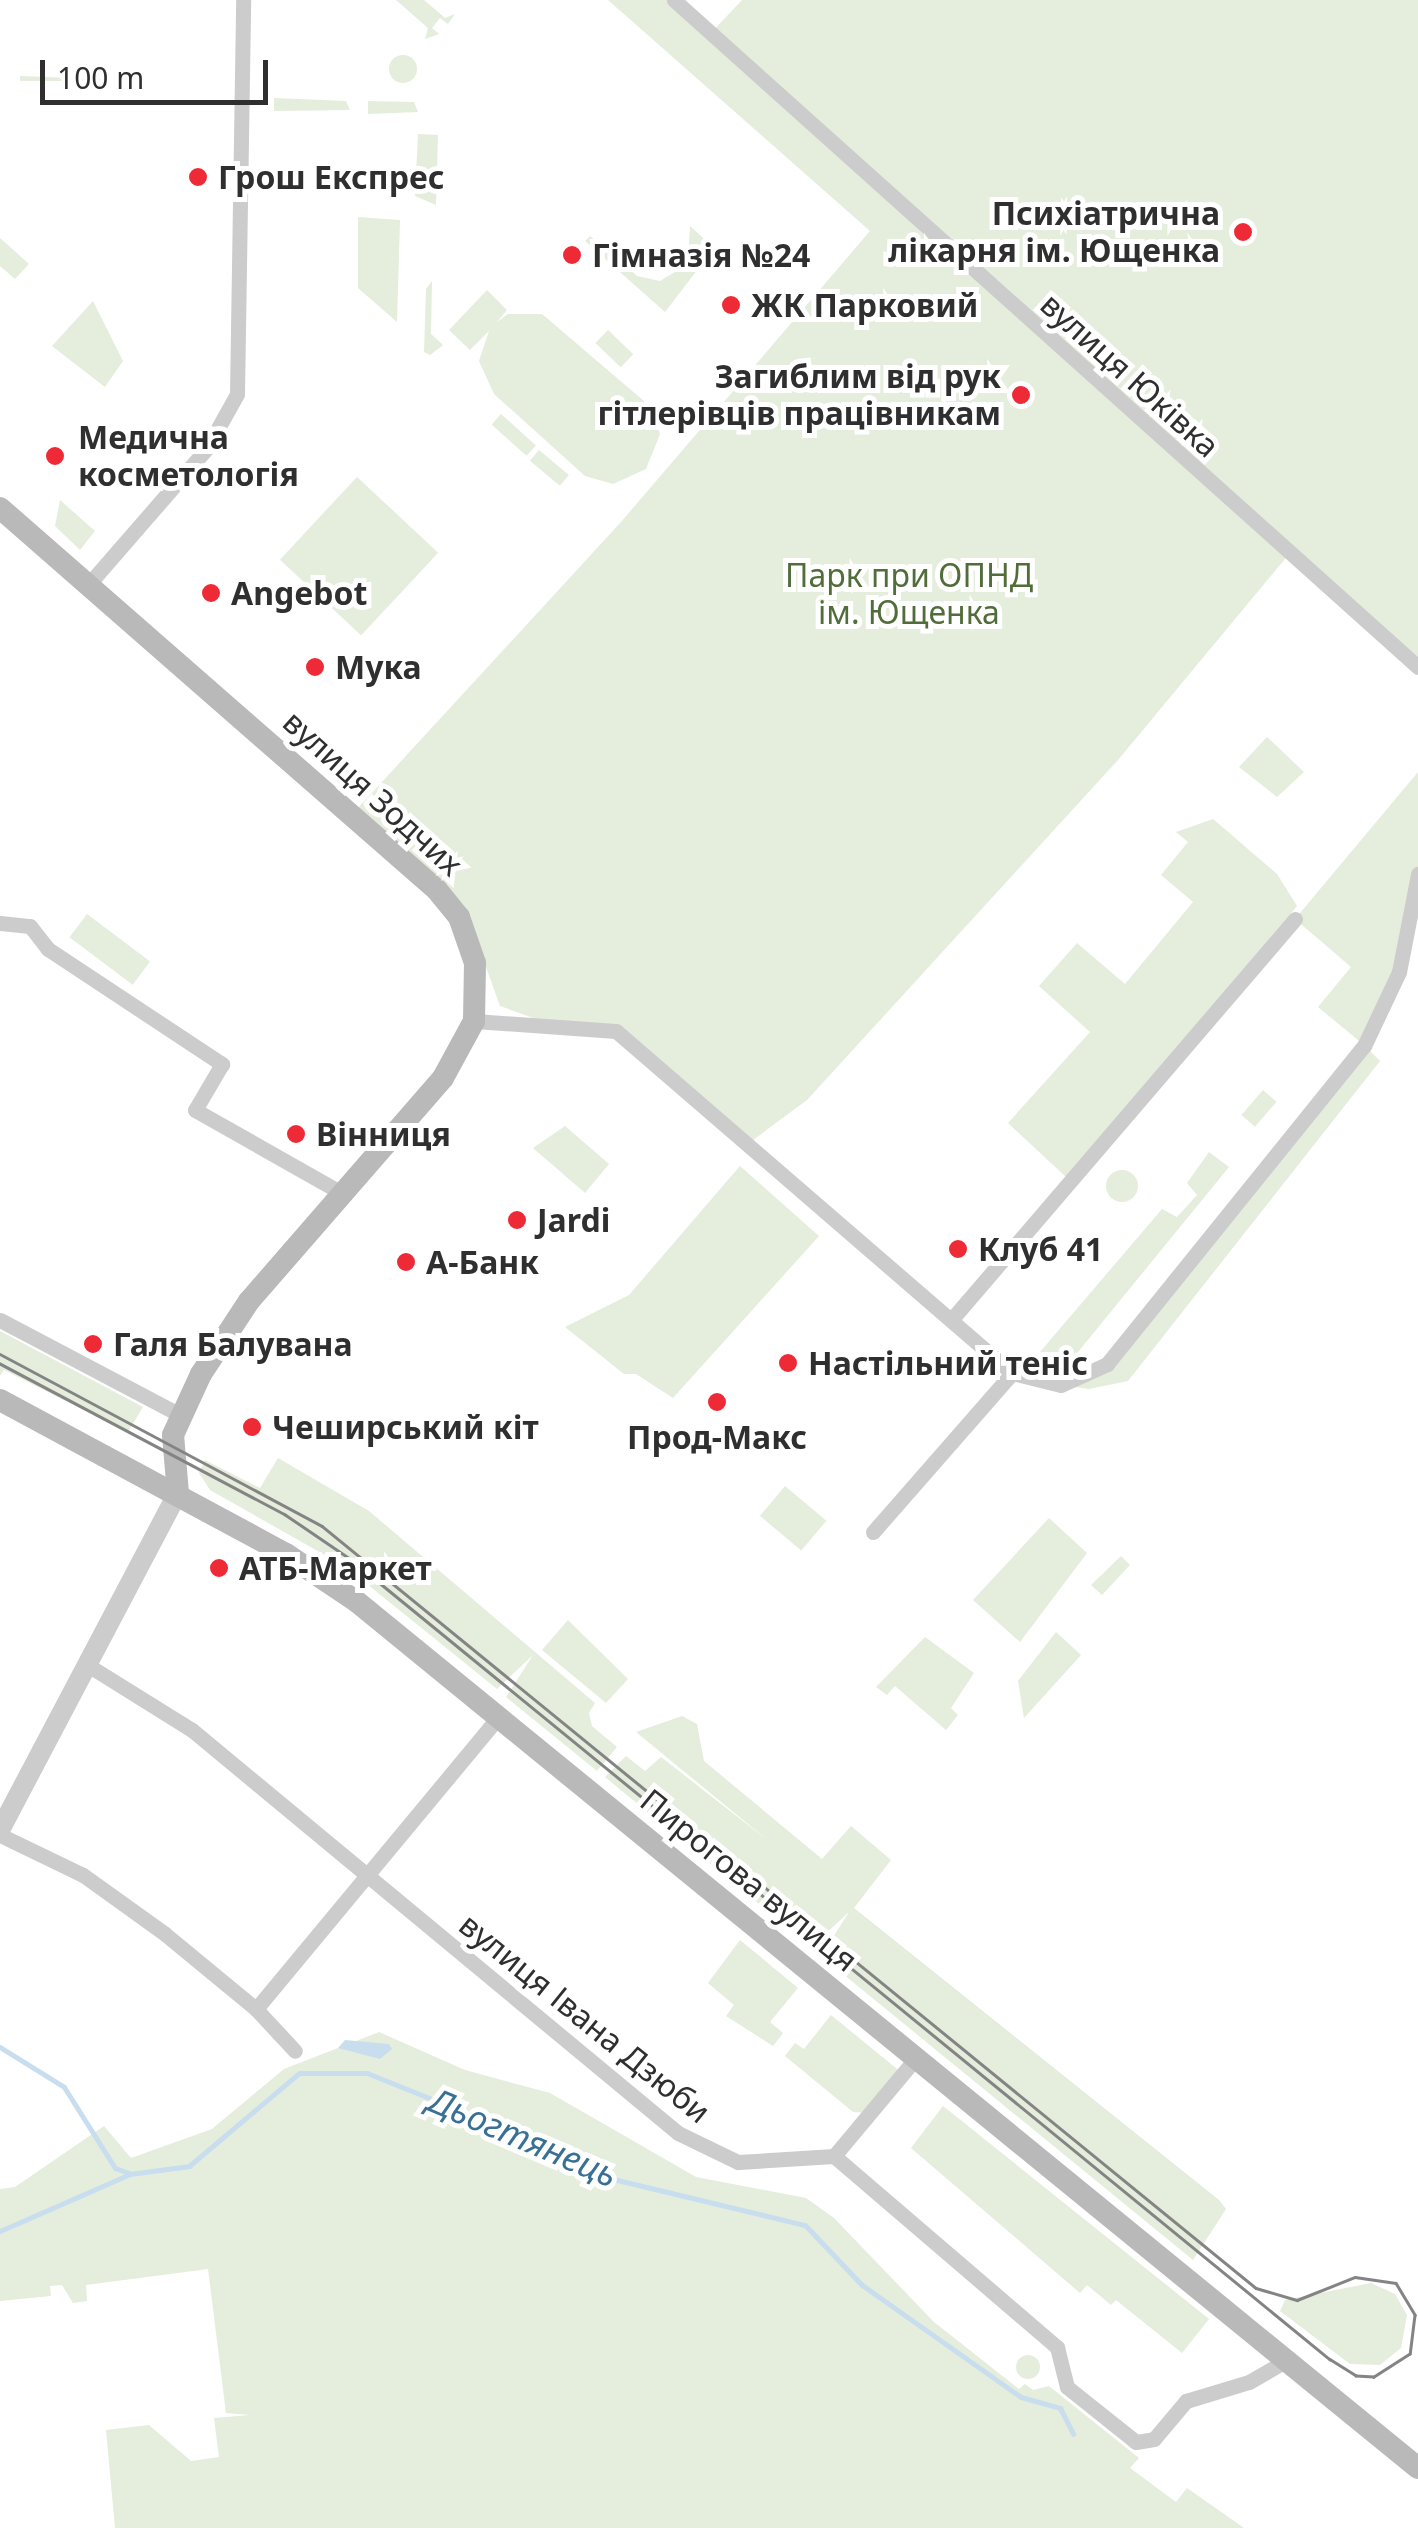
<!DOCTYPE html>
<meta charset="utf-8">
<style>
body{margin:0}
#map{position:relative;width:1418px;height:2528px;overflow:hidden;background:#fff;font-family:"Noto Sans",sans-serif}
div>[style]{position:absolute}
[style*='--x']{left:calc(var(--x)*1px);top:calc(var(--y)*1px);width:calc(var(--w)*1px);rotate:calc(var(--a)*1deg)}
.green>*{inset:0;background:#e5eddc;transform-origin:0 0}
.round{border-radius:50%}
.water>*{inset:0;background:#c8deee}
.stream>*{height:5px;margin:-2.5px;padding:0 2.5px;transform-origin:2.5px;border-radius:2.5px;background:#c8deee}
.minor>*{height:15px;margin:-7.5px;padding:0 7.5px;transform-origin:7.5px;border-radius:7.5px;background:#ccc}
.tertiary>*{height:20px;margin:-10px;padding:0 10px;transform-origin:10px;border-radius:10px;background:#ccc}
.secondary>*{height:22px;margin:-11px;padding:0 11px;transform-origin:11px;border-radius:11px;background:#b9b9b9}
.tram>*{height:2.5px;margin:-1.25px;padding:0 1.25px;transform-origin:1.25px;border-radius:1.25px;background:#848484}
.dots>*{width:28px;height:28px;translate:-50% -50%;box-sizing:border-box;border:5px solid #fff;border-radius:50%}
span{translate:-50% -50%;white-space:nowrap;text-align:center;line-height:1.15;-webkit-text-stroke:10px #fff;paint-order:stroke}
.poi-label{font-size:32px;color:#2f2f2f;font-weight:700}
.left{translate:0 -50%;text-align:left}
.right{translate:-100% -50%;text-align:right}
.street-label{font-size:32px;color:#2f2f2f}
.park-label{font-size:32px;color:#516d3a}
.water-label{font-size:35px;color:#397096;font-style:italic}
.scale{position:absolute;left:40px;top:60px;width:228px;height:45px;box-sizing:border-box;border:5px solid #2f2f2f;border-top:0;padding-left:12px;font-size:30px;line-height:35px;white-space:nowrap;color:#2f2f2f;-webkit-text-stroke:8px #fff;paint-order:stroke}
</style>
<div id="map">
<div class="green">
<i style="clip-path:polygon(396px 0,424px 0,445px 18px,455px 14px,448px 24px,440px 18px,432px 28px,439px 34px,425px 39px,428px 28px)"></i>
<i style="clip-path:polygon(608px 0,673px 0,711px 33px,742px 0,1418px 0,1418px 667px,1289px 554px,1118px 760px,807px 1100px,749px 1143px,616px 1031px,536px 1019px,500px 1006px,466px 911px,358px 808px,621px 522px,870px 231px)"></i>
<i class="round" style="left:389px;top:55px;width:28px;height:28px"></i>
<i style="clip-path:polygon(20px 76px,101px 79px,104px 81px,20px 81px)"></i>
<i style="clip-path:polygon(274px 98px,346px 101px,350px 110px,274px 111px)"></i>
<i style="clip-path:polygon(368px 101px,414px 102px,418px 112px,368px 114px)"></i>
<i style="clip-path:polygon(418px 134px,438px 135px,436px 205px,415px 196px)"></i>
<i style="clip-path:polygon(358px 217px,400px 220px,397px 322px,358px 288px)"></i>
<i style="clip-path:polygon(690px 226px,714px 248px,665px 312px,585px 241px,590px 236px,637px 276px,660px 281px,688px 264px)"></i>
<i style="clip-path:polygon(0 238px,29px 264px,15px 279px,0 266px)"></i>
<i style="clip-path:polygon(432px 281px,431px 334px,443px 345px,430px 355px,424px 352px,426px 289px)"></i>
<i style="clip-path:polygon(487px 290px,507px 310px,497px 322px,508px 314px,542px 314px,651px 407px,660px 434px,646px 469px,613px 484px,585px 476px,494px 394px,479px 361px,489px 331px,470px 350px,449px 330px)"></i>
<i style="clip-path:polygon(93px 301px,123px 361px,105px 387px,52px 346px)"></i>
<i style="left:608px;top:330px;width:35px;height:18px;rotate:44deg"></i>
<i style="left:501px;top:414px;width:47px;height:14px;rotate:42deg"></i>
<i style="left:539px;top:450px;width:39px;height:14px;rotate:40deg"></i>
<i style="left:357px;top:477px;width:111px;height:113px;rotate:43deg"></i>
<i style="clip-path:polygon(60px 500px,95px 531px,80px 550px,55px 526px)"></i>
<i style="clip-path:polygon(1267px 737px,1304px 772px,1277px 797px,1239px 767px)"></i>
<i style="clip-path:polygon(1418px 772px,1418px 874px,1406px 943px,1364px 1045px,1380px 1061px,1128px 1381px,1089px 1389px,1061px 1385px,1101px 1370px,1364px 1045px,1318px 1007px,1351px 967px,1295px 919px)"></i>
<i style="clip-path:polygon(1213px 819px,1277px 874px,1297px 906px,1066px 1177px,1008px 1123px,1090px 1032px,1039px 986px,1077px 943px,1125px 984px,1193px 902px,1161px 875px,1188px 842px,1176px 832px)"></i>
<i style="left:87px;top:914px;width:79px;height:29px;rotate:37deg"></i>
<i style="left:1263px;top:1090px;width:18px;height:33px;rotate:41deg"></i>
<i style="clip-path:polygon(565px 1126px,609px 1164px,585px 1193px,533px 1148px)"></i>
<i style="clip-path:polygon(1209px 1152px,1229px 1167px,1060px 1374px,1042px 1375px,1028px 1366px,1162px 1209px,1177px 1217px,1197px 1195px,1187px 1183px)"></i>
<i style="clip-path:polygon(740px 1166px,819px 1236px,673px 1398px,636px 1374px,624px 1374px,565px 1327px,629px 1295px)"></i>
<i class="round" style="left:1106px;top:1170px;width:32px;height:32px"></i>
<i style="clip-path:polygon(0 1331px,143px 1407px,128px 1432px,4px 1370px,0 1376px)"></i>
<i style="clip-path:polygon(278px 1458px,369px 1511px,595px 1703px,589px 1713px,592px 1726px,617px 1747px,597px 1771px,506px 1697px,533px 1655px,497px 1689px,346px 1567px,210px 1490px,199px 1473px,205px 1460px,260px 1488px)"></i>
<i style="left:785px;top:1486px;width:54px;height:39px;rotate:40deg"></i>
<i style="clip-path:polygon(1049px 1518px,1087px 1553px,1020px 1642px,973px 1600px)"></i>
<i style="clip-path:polygon(1121px 1556px,1130px 1565px,1102px 1595px,1091px 1585px)"></i>
<i style="clip-path:polygon(568px 1620px,628px 1679px,606px 1703px,542px 1650px)"></i>
<i style="clip-path:polygon(1056px 1632px,1081px 1655px,1024px 1718px,1018px 1681px)"></i>
<i style="clip-path:polygon(925px 1637px,974px 1673px,951px 1708px,958px 1715px,946px 1730px,895px 1686px,887px 1695px,876px 1687px)"></i>
<i style="clip-path:polygon(682px 1716px,697px 1724px,704px 1761px,822px 1859px,851px 1826px,891px 1860px,854px 1908px,1219px 2200px,1226px 2209px,1193px 2260px,821px 1956px,849px 1912px,811px 1947px,605px 1777px,626px 1756px,645px 1771px,661px 1757px,766px 1839px,636px 1732px)"></i>
<i style="clip-path:polygon(740px 1940px,798px 1988px,770px 2022px,783px 2033px,773px 2046px,726px 2016px,734px 2005px,708px 1983px)"></i>
<i style="clip-path:polygon(831px 2015px,902px 2073px,869px 2113px,853px 2112px,785px 2056px,795px 2043px,804px 2049px)"></i>
<i style="clip-path:polygon(379px 2032px,465px 2070px,550px 2093px,696px 2177px,806px 2198px,834px 2218px,934px 2322px,1019px 2389px,1025px 2384px,1033px 2390px,1049px 2386px,1139px 2458px,1130px 2468px,1176px 2502px,1187px 2488px,1244px 2528px,115px 2528px,106px 2430px,149px 2425px,191px 2461px,219px 2457px,214px 2418px,250px 2415px,226px 2413px,208px 2269px,86px 2285px,87px 2301px,73px 2303px,62px 2285px,50px 2286px,51px 2296px,0 2301px,0 2189px,15px 2187px,104px 2126px,131px 2158px,212px 2129px,284px 2069px)"></i>
<i style="clip-path:polygon(943px 2106px,1209px 2319px,1182px 2353px,1116px 2300px,1111px 2305px,1087px 2285px,1080px 2293px,911px 2148px)"></i>
<i style="clip-path:polygon(1371px 2283px,1395px 2294px,1407px 2315px,1401px 2348px,1380px 2365px,1350px 2364px,1280px 2311px,1285px 2300px)"></i>
<i class="round" style="left:1016px;top:2355px;width:24px;height:24px"></i>
</div>
<div class="water">
<i style="clip-path:polygon(345px 2040px,389px 2044px,392px 2049px,380px 2059px,338px 2048px)"></i>
</div>
<div class="stream">
<i style="--x:0;--y:2047;--w:75;--a:32"></i>
<i style="--x:64;--y:2087;--w:96;--a:57.8"></i>
<i style="--x:115;--y:2168;--w:15;--a:20"></i>
<i style="--x:0;--y:2231;--w:142;--a:-23.7"></i>
<i style="--x:130;--y:2174;--w:60;--a:-7.7"></i>
<i style="--x:189;--y:2166;--w:144;--a:-40.2"></i>
<i style="--x:299;--y:2073;--w:68;--a:0"></i>
<i style="--x:367;--y:2073;--w:144;--a:21.9"></i>
<i style="--x:501;--y:2127;--w:98;--a:27.9"></i>
<i style="--x:588;--y:2173;--w:223;--a:13.5"></i>
<i style="--x:805;--y:2225;--w:83;--a:46.5"></i>
<i style="--x:862;--y:2285;--w:194;--a:35.2"></i>
<i style="--x:1021;--y:2397;--w:41;--a:15.8"></i>
<i style="--x:1060;--y:2408;--w:29;--a:63"></i>
</div>
<div class="minor">
<i style="--x:674;--y:0;--w:999;--a:41.88"></i>
<i style="--x:88;--y:585;--w:181;--a:-49"></i>
<i style="--x:207;--y:448;--w:62;--a:-60.9"></i>
<i style="--x:237;--y:394;--w:394;--a:-89.1"></i>
<i style="--x:0;--y:923;--w:30;--a:6"></i>
<i style="--x:30;--y:926;--w:29;--a:52"></i>
<i style="--x:48;--y:949;--w:209;--a:33.5"></i>
<i style="--x:222;--y:1064;--w:53;--a:120.4"></i>
<i style="--x:195;--y:1110;--w:172;--a:29.5"></i>
<i style="--x:474;--y:1021;--w:142;--a:4"></i>
<i style="--x:616;--y:1031;--w:523;--a:40.82"></i>
<i style="--x:1012;--y:1373;--w:50;--a:13.8"></i>
<i style="--x:1061;--y:1385;--w:51;--a:-24.5"></i>
<i style="--x:1107;--y:1364;--w:409;--a:-51.1"></i>
<i style="--x:1364;--y:1046;--w:82;--a:-64.7"></i>
<i style="--x:1399;--y:972;--w:100;--a:-79"></i>
<i style="--x:952;--y:1319;--w:527;--a:-49.39"></i>
<i style="--x:0;--y:1320;--w:204;--a:27.8"></i>
<i style="--x:873;--y:1532;--w:211;--a:-48.8"></i>
<i style="--x:86;--y:1664;--w:125;--a:31.9"></i>
<i style="--x:192;--y:1730;--w:631;--a:39.67"></i>
<i style="--x:678;--y:2133;--w:67;--a:25.8"></i>
<i style="--x:738;--y:2162;--w:96;--a:-3.6"></i>
<i style="--x:834;--y:2156;--w:294;--a:40.6"></i>
<i style="--x:1057;--y:2347;--w:41;--a:76"></i>
<i style="--x:1067;--y:2387;--w:88;--a:38.6"></i>
<i style="--x:1136;--y:2442;--w:18;--a:-9"></i>
<i style="--x:1154;--y:2439;--w:50;--a:-49.9"></i>
<i style="--x:1186;--y:2401;--w:66;--a:-16.8"></i>
<i style="--x:1249;--y:2382;--w:44;--a:-30.1"></i>
<i style="--x:0;--y:1835;--w:92;--a:25.7"></i>
<i style="--x:83;--y:1875;--w:101;--a:35.7"></i>
<i style="--x:165;--y:1934;--w:118;--a:39.5"></i>
<i style="--x:256;--y:2009;--w:57;--a:47.1"></i>
<i style="--x:256;--y:2009;--w:379;--a:-50.3"></i>
<i style="--x:834;--y:2156;--w:128;--a:-50.1"></i>
</div>
<div class="tertiary">
<i style="--x:0;--y:1830;--w:381;--a:-62.2"></i>
</div>
<div class="secondary">
<i style="--x:0;--y:508;--w:580;--a:41.16"></i>
<i style="--x:437;--y:890;--w:35;--a:51"></i>
<i style="--x:459;--y:917;--w:49;--a:70.8"></i>
<i style="--x:475;--y:963;--w:58;--a:91"></i>
<i style="--x:474;--y:1021;--w:65;--a:118.5"></i>
<i style="--x:443;--y:1078;--w:296;--a:131"></i>
<i style="--x:249;--y:1301;--w:87;--a:123.3"></i>
<i style="--x:201;--y:1374;--w:67;--a:114.7"></i>
<i style="--x:173;--y:1435;--w:58;--a:85.1"></i>
<i style="--x:0;--y:1400;--w:325;--a:28.3"></i>
<i style="--x:286;--y:1554;--w:84;--a:33.9"></i>
<i style="--x:356;--y:1601;--w:1371;--a:39.23"></i>
</div>
<div class="tram">
<i style="--x:0;--y:1354;--w:365;--a:28.1"></i>
<i style="--x:322;--y:1526;--w:1205;--a:39.21"></i>
<i style="--x:1256;--y:2288;--w:43;--a:16.3"></i>
<i style="--x:1297;--y:2300;--w:62;--a:-21.6"></i>
<i style="--x:1355;--y:2277;--w:41;--a:8.3"></i>
<i style="--x:1396;--y:2283;--w:37;--a:59"></i>
<i style="--x:1415;--y:2315;--w:39;--a:97"></i>
<i style="--x:1410;--y:2354;--w:43;--a:147.4"></i>
<i style="--x:1374;--y:2377;--w:18;--a:-177"></i>
<i style="--x:1356;--y:2376;--w:31;--a:-148"></i>
<i style="--x:1330;--y:2360;--w:1264;--a:-140.75"></i>
<i style="--x:351;--y:1560;--w:80;--a:-145.7"></i>
<i style="--x:285;--y:1515;--w:323;--a:-152.1"></i>
</div>
<div class="dots">
<i style="left:198px;top:177px;background:#ed2a36"></i>
<i style="left:1243px;top:232px;background:#ed2a36"></i>
<i style="left:572px;top:255px;background:#ed2a36"></i>
<i style="left:731px;top:305px;background:#ed2a36"></i>
<i style="left:1021px;top:395px;background:#ed2a36"></i>
<i style="left:55px;top:456px;background:#ed2a36"></i>
<i style="left:211px;top:593px;background:#ed2a36"></i>
<i style="left:315px;top:667px;background:#ed2a36"></i>
<i style="left:296px;top:1134px;background:#ed2a36"></i>
<i style="left:517px;top:1220px;background:#ed2a36"></i>
<i style="left:958px;top:1249px;background:#ed2a36"></i>
<i style="left:406px;top:1262px;background:#ed2a36"></i>
<i style="left:93px;top:1344px;background:#ed2a36"></i>
<i style="left:788px;top:1363px;background:#ed2a36"></i>
<i style="left:717px;top:1402px;background:#ed2a36"></i>
<i style="left:252px;top:1427px;background:#ed2a36"></i>
<i style="left:219px;top:1568px;background:#ed2a36"></i>
</div>
<div class="poi-label">
<span class="left" style="left:218px;top:177px">Грош Експрес</span>
<span class="right" style="left:1220px;top:232px">Психіатрична<br>лікарня ім. Ющенка</span>
<span class="left" style="left:592px;top:255px">Гімназія №24</span>
<span class="left" style="left:751px;top:305px">ЖК Парковий</span>
<span class="right" style="left:1001px;top:395px">Загиблим від рук<br>гітлерівців працівникам</span>
<span class="left" style="left:78px;top:456px">Медична<br>косметологія</span>
<span class="left" style="left:231px;top:593px">Angebot</span>
<span class="left" style="left:335px;top:667px">Мука</span>
<span class="left" style="left:316px;top:1134px">Вінниця</span>
<span class="left" style="left:537px;top:1220px">Jardi</span>
<span class="left" style="left:978px;top:1249px">Клуб 41</span>
<span class="left" style="left:426px;top:1262px">А-Банк</span>
<span class="left" style="left:113px;top:1344px">Галя Балувана</span>
<span class="left" style="left:808px;top:1363px">Настільний теніс</span>
<span class="left" style="left:272px;top:1427px">Чеширський кіт</span>
<span style="left:717px;top:1437px">Прод-Макс</span>
<span class="left" style="left:239px;top:1568px">АТБ-Маркет</span>
</div>
<div class="street-label">
<span style="left:1130px;top:375px;rotate:42deg">вулиця Юківка</span>
<span style="left:373px;top:793px;rotate:42deg">вулиця Зодчих</span>
<span style="left:749px;top:1880px;rotate:39deg">Пирогова вулиця</span>
<span style="left:585px;top:2018px;rotate:39deg">вулиця Івана Дзюби</span>
</div>
<div class="park-label">
<span style="left:909px;top:594px">Парк при ОПНД<br>ім. Ющенка</span>
</div>
<div class="water-label">
<span style="left:523px;top:2137px;rotate:23deg">Дьогтянець</span>
</div>
<div class="scale">100 m</div>
</div>
